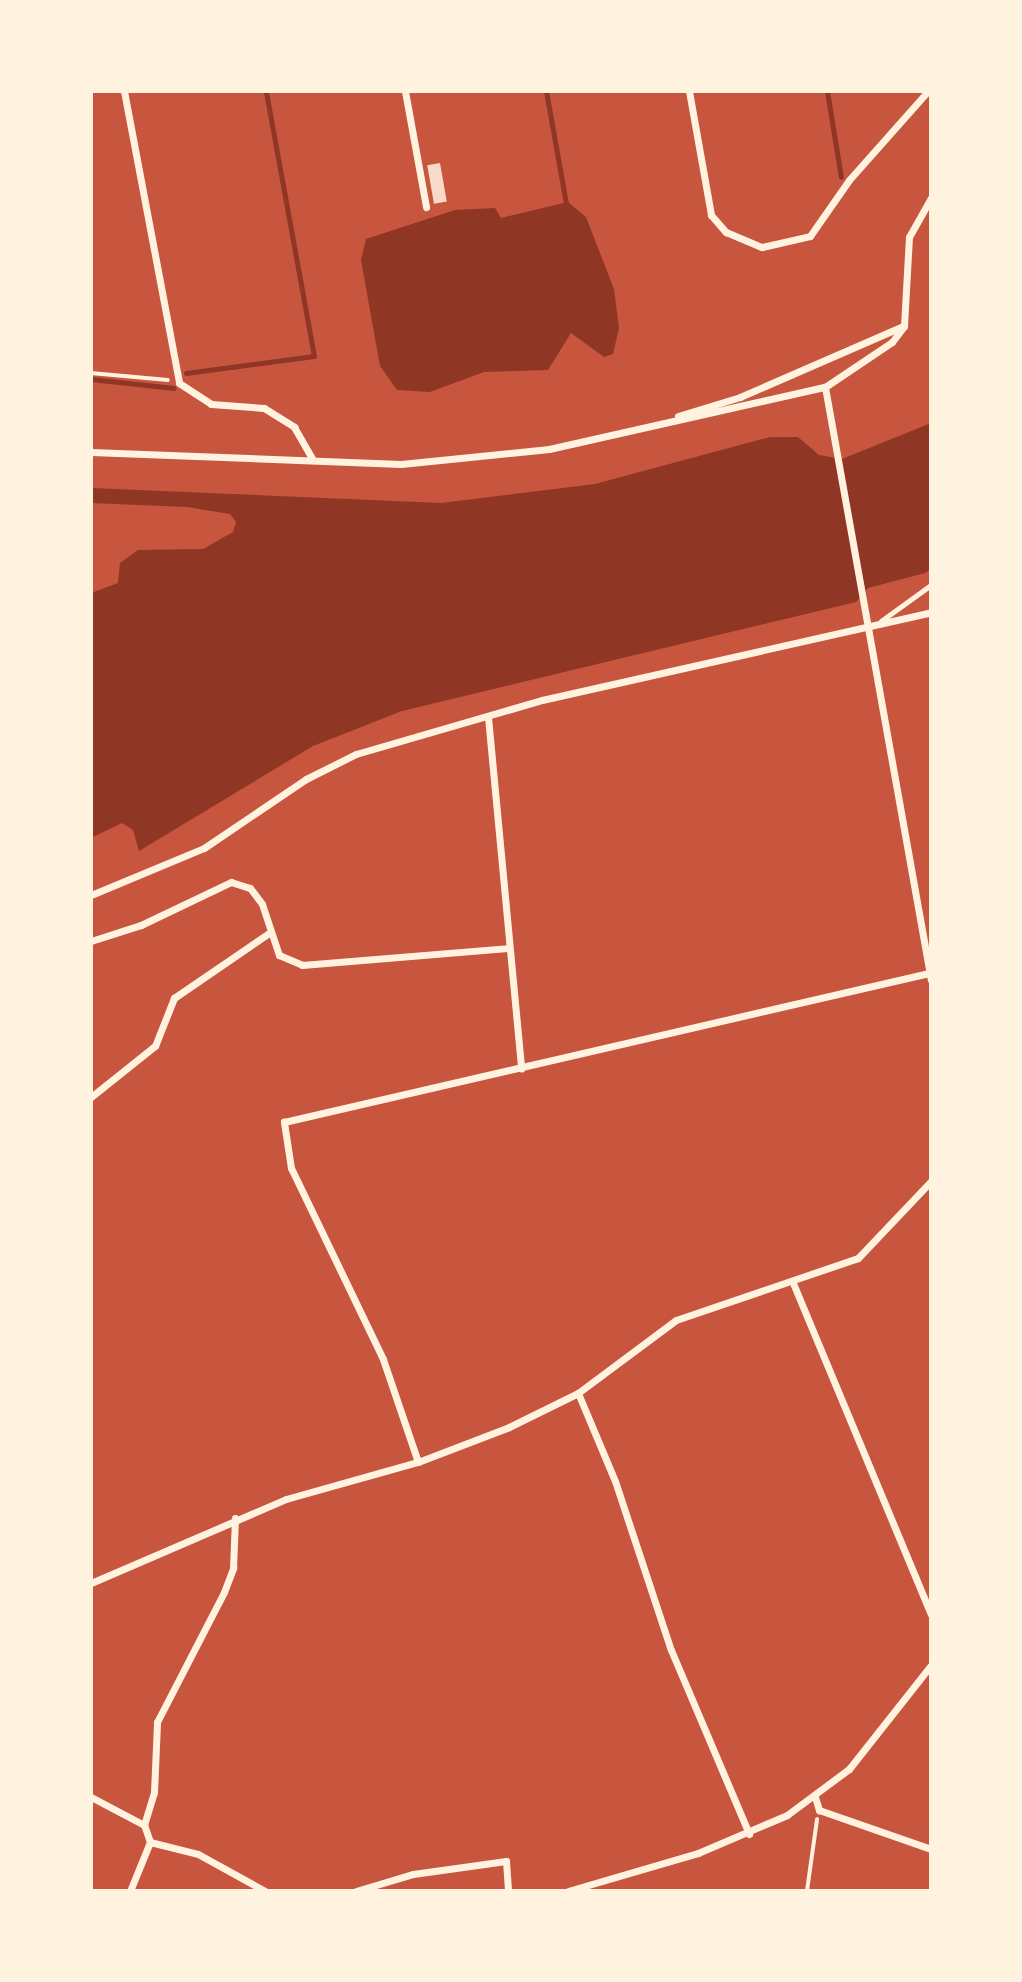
<!DOCTYPE html>
<style>
body{margin:0}
#map{position:relative;width:1022px;height:1982px;overflow:hidden;background:#c8553d;font-family:Barlow,sans-serif}
div>[style]{position:absolute}
[style*='--x']{left:calc(var(--x)*1px);top:calc(var(--y)*1px);width:calc(var(--w)*1px);rotate:calc(var(--a)*1deg)}
.water>*{inset:0;background:#8f3625}
.stream>*{height:5px;margin:-2.5px;padding:0 2.5px;transform-origin:2.5px;border-radius:2.5px;background:#8f3625}
.building>*{inset:0;background:#f7dbc8;transform-origin:0 0}
.path>*{height:3.5px;margin:-1.75px;padding:0 1.75px;transform-origin:1.75px;border-radius:1.75px;background:#fff3e0}
.service>*{height:4.5px;margin:-2.25px;padding:0 2.25px;transform-origin:2.25px;border-radius:2.25px;background:#fff3e0}
.minor>*{height:7px;margin:-3.5px;padding:0 3.5px;transform-origin:3.5px;border-radius:3.5px;background:#fff3e0}
span{translate:-50% -50%;white-space:nowrap;text-align:center;line-height:1.15;-webkit-text-stroke:5px #fff3e0;paint-order:stroke}
.frame{position:absolute;inset:0;border:93px solid #fff3e0;pointer-events:none}
</style>
<div id="map">
<div class="water">
<i style="clip-path:polygon(568px 202px,586px 217px,614px 289px,619px 328px,613px 354px,604px 357px,571px 333px,548px 370px,484px 372px,430px 392px,397px 390px,380px 366px,361px 260px,366px 239px,455px 210px,495px 208px,501px 218px)"></i>
<i style="clip-path:polygon(931px 423px,931px 569px,925px 573px,868px 588px,856px 602px,402px 711px,313px 746px,139px 851px,133px 830px,122px 823px,91px 838px,91px 593px,118px 583px,120px 563px,138px 550px,203px 549px,233px 532px,236px 522px,230px 514px,187px 507px,91px 503px,91px 488px,441px 503px,595px 484px,770px 437px,798px 437px,819px 455px,842px 459px)"></i>
</div>
<div class="stream">
<i style="--x:546;--y:91;--w:114;--a:79.9"></i>
<i style="--x:827;--y:91;--w:87;--a:80.8"></i>
<i style="--x:186;--y:373;--w:129;--a:-7.6"></i>
<i style="--x:314;--y:356;--w:269;--a:-100.3"></i>
<i style="--x:91;--y:379;--w:83;--a:6.2"></i>
</div>
<div class="building">
<i style="left:440px;top:163px;width:39px;height:13px;rotate:80deg"></i>
</div>
<div class="path">
<i style="--x:91;--y:373;--w:77;--a:5.2"></i>
<i style="--x:807;--y:1891;--w:72;--a:-82"></i>
</div>
<div class="service">
<i style="--x:881;--y:621;--w:62;--a:-35.8"></i>
</div>
<div class="minor">
<i style="--x:124;--y:91;--w:297;--a:79.3"></i>
<i style="--x:179;--y:383;--w:38;--a:33"></i>
<i style="--x:211;--y:404;--w:53;--a:4.3"></i>
<i style="--x:264;--y:408;--w:36;--a:32"></i>
<i style="--x:294;--y:427;--w:38;--a:60"></i>
<i style="--x:405;--y:91;--w:118;--a:79.7"></i>
<i style="--x:689;--y:91;--w:126;--a:79.9"></i>
<i style="--x:711;--y:215;--w:23;--a:49"></i>
<i style="--x:726;--y:232;--w:39;--a:23"></i>
<i style="--x:762;--y:247;--w:49;--a:-12.9"></i>
<i style="--x:810;--y:236;--w:68;--a:-55.1"></i>
<i style="--x:849;--y:180;--w:119;--a:-48.4"></i>
<i style="--x:825;--y:387;--w:602;--a:79.87"></i>
<i style="--x:678;--y:416;--w:65;--a:-17"></i>
<i style="--x:740;--y:397;--w:178;--a:-23.5"></i>
<i style="--x:91;--y:452;--w:310;--a:2.2"></i>
<i style="--x:401;--y:464;--w:149;--a:-5.8"></i>
<i style="--x:549;--y:449;--w:283;--a:-12.7"></i>
<i style="--x:825;--y:387;--w:81;--a:-33.9"></i>
<i style="--x:892;--y:342;--w:20;--a:-53"></i>
<i style="--x:904;--y:326;--w:89;--a:-86.8"></i>
<i style="--x:909;--y:237;--w:45;--a:-60.6"></i>
<i style="--x:488;--y:717;--w:353;--a:84.6"></i>
<i style="--x:91;--y:895;--w:122;--a:-22.6"></i>
<i style="--x:204;--y:848;--w:123;--a:-34.1"></i>
<i style="--x:306;--y:779;--w:56;--a:-26.6"></i>
<i style="--x:356;--y:754;--w:194;--a:-16.2"></i>
<i style="--x:542;--y:700;--w:399;--a:-12.7"></i>
<i style="--x:91;--y:941;--w:52;--a:-17.7"></i>
<i style="--x:141;--y:925;--w:100;--a:-25.5"></i>
<i style="--x:231;--y:882;--w:20;--a:18"></i>
<i style="--x:250;--y:888;--w:20;--a:53"></i>
<i style="--x:262;--y:904;--w:54;--a:71.6"></i>
<i style="--x:279;--y:955;--w:25;--a:23"></i>
<i style="--x:302;--y:965;--w:206;--a:-4.7"></i>
<i style="--x:91;--y:1097;--w:82;--a:-38.6"></i>
<i style="--x:155;--y:1046;--w:52;--a:-68.4"></i>
<i style="--x:174;--y:998;--w:115;--a:-34.4"></i>
<i style="--x:793;--y:1283;--w:359;--a:67.4"></i>
<i style="--x:578;--y:1393;--w:95;--a:67.2"></i>
<i style="--x:615;--y:1481;--w:178;--a:71.7"></i>
<i style="--x:671;--y:1650;--w:200;--a:67"></i>
<i style="--x:418;--y:1462;--w:109;--a:-108.8"></i>
<i style="--x:383;--y:1359;--w:212;--a:-115.7"></i>
<i style="--x:291;--y:1168;--w:47;--a:-98.7"></i>
<i style="--x:284;--y:1122;--w:662;--a:-13.01"></i>
<i style="--x:91;--y:1583;--w:212;--a:-23.3"></i>
<i style="--x:286;--y:1499;--w:137;--a:-15.7"></i>
<i style="--x:418;--y:1462;--w:97;--a:-21"></i>
<i style="--x:509;--y:1427;--w:77;--a:-26.2"></i>
<i style="--x:578;--y:1393;--w:122;--a:-36.7"></i>
<i style="--x:676;--y:1320;--w:192;--a:-18.8"></i>
<i style="--x:858;--y:1258;--w:106;--a:-46.5"></i>
<i style="--x:91;--y:1797;--w:60;--a:27.8"></i>
<i style="--x:815;--y:1797;--w:14;--a:73"></i>
<i style="--x:819;--y:1810;--w:119;--a:19.2"></i>
<i style="--x:150;--y:1842;--w:49;--a:14"></i>
<i style="--x:198;--y:1854;--w:77;--a:28.9"></i>
<i style="--x:130;--y:1891;--w:53;--a:-67.8"></i>
<i style="--x:150;--y:1842;--w:18;--a:-109"></i>
<i style="--x:144;--y:1825;--w:34;--a:-73"></i>
<i style="--x:154;--y:1792;--w:70;--a:-87.5"></i>
<i style="--x:157;--y:1722;--w:146;--a:-62.7"></i>
<i style="--x:224;--y:1592;--w:26;--a:-69"></i>
<i style="--x:233;--y:1568;--w:50;--a:-87.7"></i>
<i style="--x:356;--y:1891;--w:59;--a:-16.6"></i>
<i style="--x:413;--y:1874;--w:94;--a:-8"></i>
<i style="--x:506;--y:1861;--w:30;--a:86"></i>
<i style="--x:568;--y:1891;--w:135;--a:-16.3"></i>
<i style="--x:698;--y:1853;--w:97;--a:-23.1"></i>
<i style="--x:787;--y:1815;--w:77;--a:-36.6"></i>
<i style="--x:849;--y:1769;--w:132;--a:-51.7"></i>
</div>
<div class="frame"></div>
</div>
